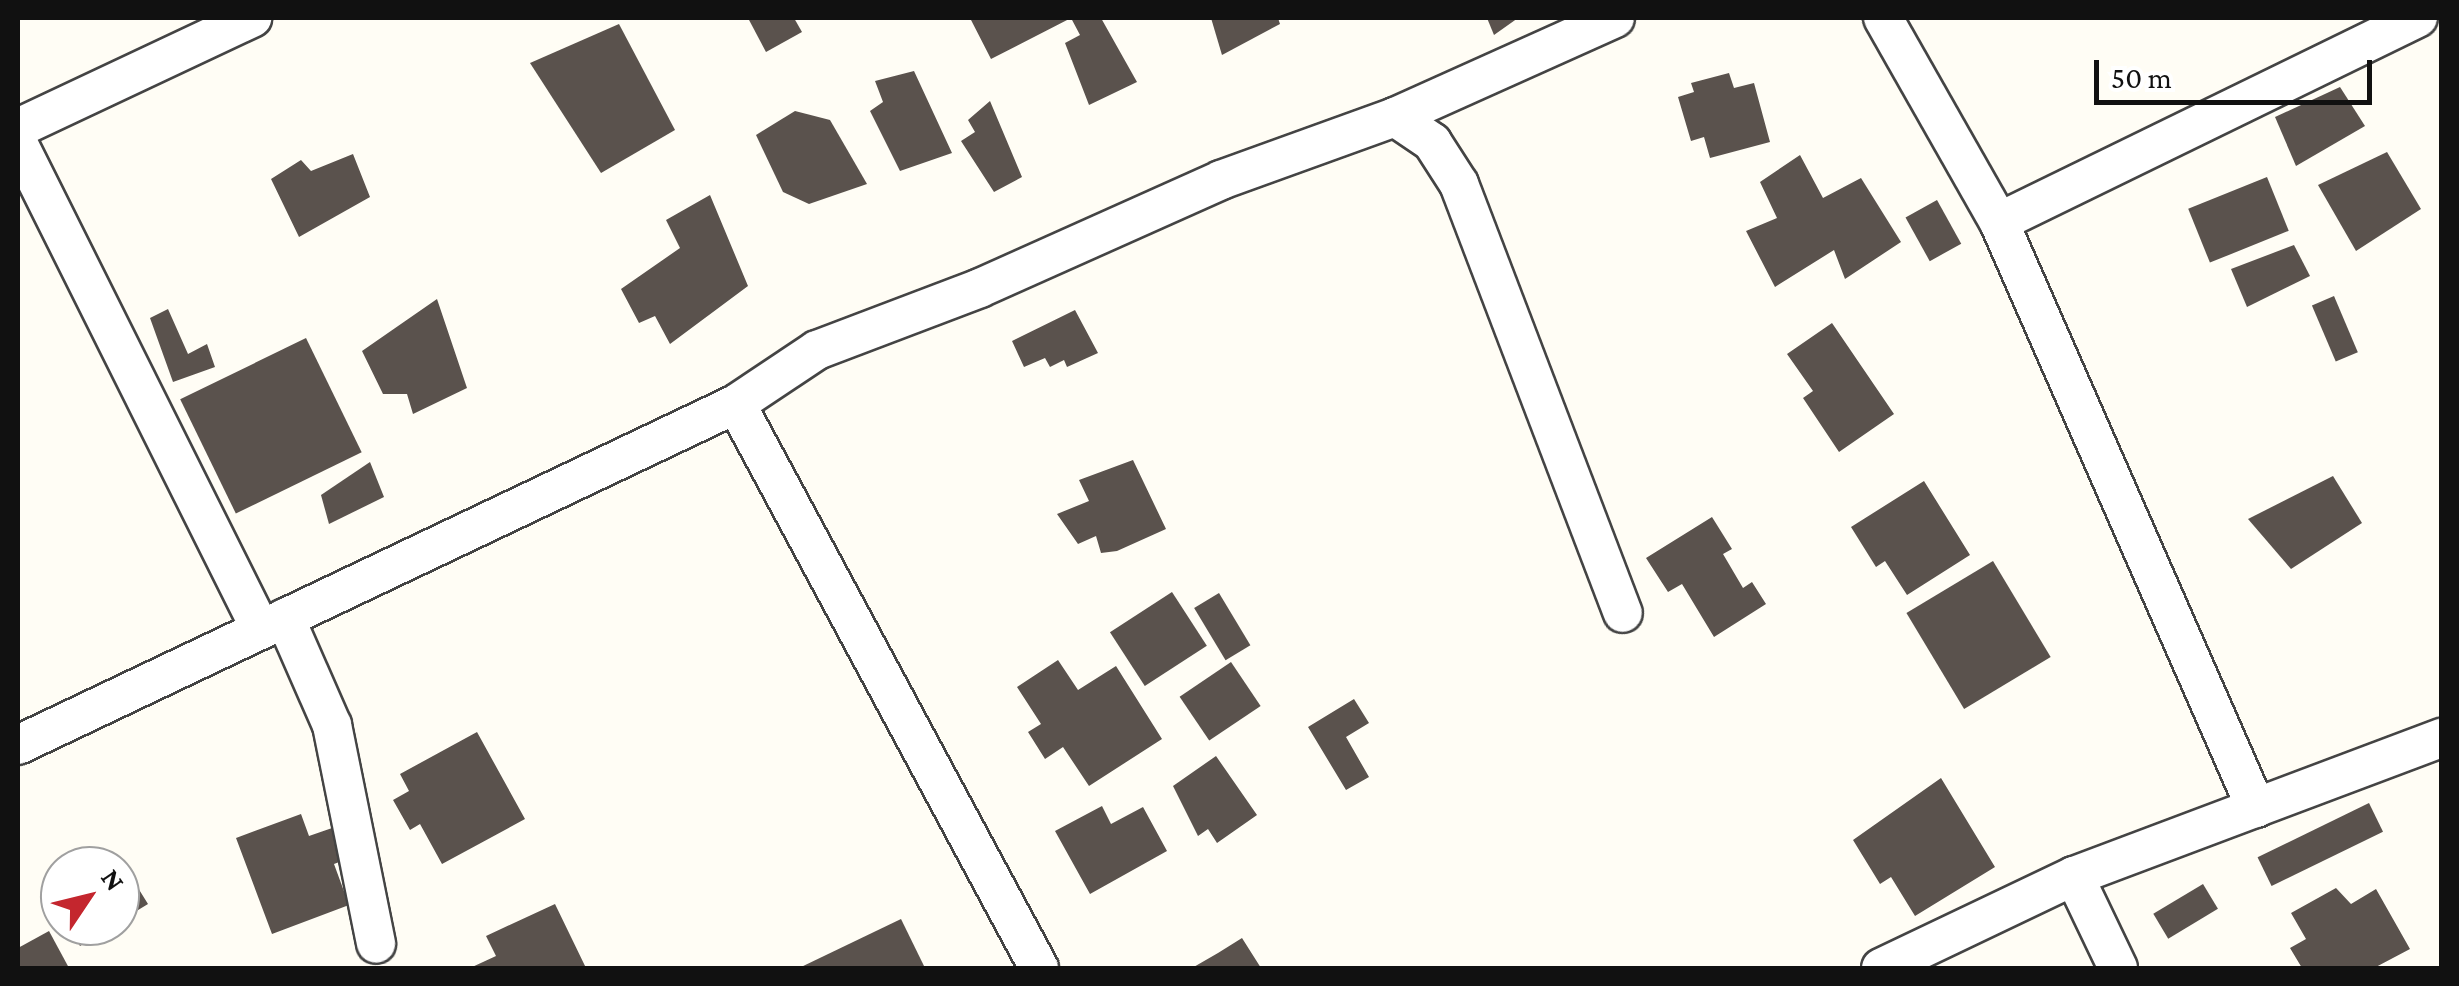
<!DOCTYPE html>
<style>
body{margin:0}
#map{position:relative;width:2459px;height:986px;overflow:hidden;background:#fffdf5;font-family:"Crimson Pro",serif}
div>[style]{position:absolute}
[style*='--x']{left:calc(var(--x)*1px);top:calc(var(--y)*1px);width:calc(var(--w)*1px);rotate:calc(var(--a)*1deg)}
.building>*{inset:0;background:#5a524d;transform-origin:0 0}
.roads{filter:drop-shadow(2px 0 #444) drop-shadow(-2px 0 #444) drop-shadow(0 2px #444) drop-shadow(0 -2px #444)}
.street>*{height:38px;margin:-19px;padding:0 19px;transform-origin:19px;border-radius:19px;background:#fff}
span{translate:-50% -50%;white-space:nowrap;text-align:center;line-height:1.15;-webkit-text-stroke:10px #fff;paint-order:stroke}
.frame{position:absolute;inset:0;border:20px solid #111;pointer-events:none}
.north{position:absolute;left:40px;top:846px;width:100px;height:100px;box-sizing:border-box;background:#fff;border:2px solid #a0a0a0;border-radius:50%;rotate:55deg;font-size:28px;font-weight:700;line-height:40px;text-align:center;color:#111}
.north::after{content:'';display:block;margin:auto;width:35px;height:45px;background:#c4262e;clip-path:polygon(50% 0,100% 100%,50% 72%,0 100%)}
.scale{position:absolute;left:2094px;top:60px;width:278px;height:45px;box-sizing:border-box;border:5px solid #111;border-top:0;padding-left:12px;font-size:30px;line-height:35px;white-space:nowrap;color:#111;-webkit-text-stroke:8px #fff;paint-order:stroke}
</style>
<div id="map">
<div class="building">
<i style="clip-path:polygon(748px 18px,794px 18px,802px 32px,766px 52px)"></i>
<i style="clip-path:polygon(970px 18px,1101px 18px,1137px 82px,1089px 105px,1065px 43px,1080px 35px,1071px 18px,991px 59px)"></i>
<i style="clip-path:polygon(1211px 18px,1278px 18px,1280px 24px,1222px 55px)"></i>
<i style="clip-path:polygon(1487px 18px,1518px 18px,1494px 35px)"></i>
<i style="clip-path:polygon(619px 24px,675px 130px,601px 173px,530px 63px)"></i>
<i style="clip-path:polygon(914px 71px,952px 153px,900px 171px,870px 111px,883px 102px,875px 81px)"></i>
<i style="clip-path:polygon(1729px 73px,1734px 88px,1754px 83px,1770px 142px,1710px 158px,1704px 137px,1691px 141px,1678px 97px,1694px 92px,1691px 83px)"></i>
<i style="clip-path:polygon(2340px 87px,2365px 126px,2296px 166px,2275px 117px)"></i>
<i style="clip-path:polygon(990px 101px,1022px 177px,994px 192px,961px 141px,975px 132px,968px 120px)"></i>
<i style="clip-path:polygon(795px 111px,830px 120px,867px 184px,809px 204px,783px 192px,756px 135px)"></i>
<i style="clip-path:polygon(2387px 152px,2421px 209px,2356px 251px,2318px 185px)"></i>
<i style="clip-path:polygon(353px 154px,370px 197px,299px 237px,271px 179px,301px 160px,311px 171px)"></i>
<i style="clip-path:polygon(1800px 155px,1823px 198px,1861px 178px,1901px 242px,1845px 279px,1834px 250px,1775px 287px,1746px 231px,1777px 218px,1760px 182px)"></i>
<i style="left:2267px;top:177px;width:58px;height:85px;rotate:68deg"></i>
<i style="clip-path:polygon(710px 195px,748px 286px,670px 344px,655px 316px,639px 323px,621px 289px,680px 248px,666px 220px)"></i>
<i style="left:1937px;top:200px;width:50px;height:36px;rotate:61deg"></i>
<i style="clip-path:polygon(2294px 245px,2310px 276px,2247px 307px,2231px 269px)"></i>
<i style="left:2334px;top:296px;width:61px;height:24px;rotate:67deg"></i>
<i style="clip-path:polygon(437px 299px,467px 388px,413px 414px,407px 394px,383px 394px,362px 351px)"></i>
<i style="clip-path:polygon(168px 309px,188px 354px,207px 344px,215px 367px,173px 382px,150px 318px)"></i>
<i style="clip-path:polygon(1075px 310px,1098px 353px,1067px 367px,1064px 360px,1050px 367px,1045px 358px,1024px 367px,1012px 341px)"></i>
<i style="clip-path:polygon(1832px 323px,1894px 414px,1839px 452px,1803px 398px,1813px 391px,1787px 354px)"></i>
<i style="left:306px;top:338px;width:127px;height:140px;rotate:64deg"></i>
<i style="clip-path:polygon(1133px 460px,1166px 529px,1117px 551px,1101px 553px,1096px 536px,1078px 544px,1057px 514px,1089px 501px,1079px 480px)"></i>
<i style="clip-path:polygon(370px 462px,384px 497px,329px 524px,321px 495px)"></i>
<i style="clip-path:polygon(2333px 476px,2362px 523px,2291px 569px,2248px 519px)"></i>
<i style="clip-path:polygon(1924px 481px,1970px 555px,1907px 595px,1885px 561px,1876px 567px,1851px 527px)"></i>
<i style="clip-path:polygon(1712px 517px,1732px 549px,1723px 554px,1743px 588px,1752px 582px,1766px 604px,1714px 637px,1682px 584px,1668px 592px,1646px 558px)"></i>
<i style="left:1993px;top:561px;width:112px;height:101px;rotate:59deg"></i>
<i style="left:1172px;top:592px;width:64px;height:74px;rotate:57deg"></i>
<i style="left:1219px;top:593px;width:61px;height:29px;rotate:59deg"></i>
<i style="clip-path:polygon(1058px 660px,1078px 690px,1116px 666px,1162px 739px,1089px 786px,1063px 747px,1045px 759px,1028px 732px,1041px 724px,1017px 687px)"></i>
<i style="left:1231px;top:662px;width:53px;height:62px;rotate:56deg"></i>
<i style="clip-path:polygon(1354px 699px,1369px 723px,1346px 737px,1369px 777px,1346px 790px,1308px 727px)"></i>
<i style="clip-path:polygon(477px 732px,525px 819px,442px 864px,420px 824px,410px 830px,393px 800px,409px 791px,400px 774px)"></i>
<i style="clip-path:polygon(1216px 756px,1257px 815px,1217px 843px,1208px 829px,1198px 836px,1173px 786px)"></i>
<i style="clip-path:polygon(1941px 778px,1995px 867px,1915px 916px,1891px 877px,1880px 884px,1853px 840px)"></i>
<i style="left:2369px;top:803px;width:32px;height:124px;rotate:64deg"></i>
<i style="clip-path:polygon(1102px 806px,1111px 824px,1143px 807px,1167px 851px,1090px 894px,1055px 831px)"></i>
<i style="clip-path:polygon(301px 814px,309px 836px,335px 827px,347px 859px,334px 864px,349px 905px,272px 934px,236px 838px)"></i>
<i style="clip-path:polygon(120px 859px,148px 904px,120px 921px,120px 866px,111px 866px)"></i>
<i style="left:2203px;top:884px;width:29px;height:58px;rotate:59deg"></i>
<i style="clip-path:polygon(2336px 888px,2351px 904px,2376px 889px,2410px 949px,2374px 968px,2302px 968px,2290px 948px,2306px 939px,2291px 913px)"></i>
<i style="clip-path:polygon(555px 904px,586px 968px,470px 968px,496px 956px,486px 936px)"></i>
<i style="clip-path:polygon(901px 919px,925px 968px,799px 968px)"></i>
<i style="clip-path:polygon(68px 926px,112px 926px,80px 946px)"></i>
<i style="clip-path:polygon(49px 931px,69px 968px,18px 968px,18px 948px)"></i>
<i style="clip-path:polygon(1242px 938px,1261px 968px,1192px 968px,1218px 953px)"></i>
</div>
<div class="roads">
<div class="street">
<i style="--x:1883;--y:18;--w:235;--a:60.4"></i>
<i style="--x:1999;--y:222;--w:640;--a:66.32"></i>
<i style="--x:1395;--y:117;--w:45;--a:34"></i>
<i style="--x:1432;--y:142;--w:50;--a:57.3"></i>
<i style="--x:1459;--y:184;--w:459;--a:69.1"></i>
<i style="--x:18;--y:128;--w:259;--a:-25.2"></i>
<i style="--x:18;--y:143;--w:544;--a:63.48"></i>
<i style="--x:1999;--y:222;--w:466;--a:-26"></i>
<i style="--x:736;--y:404;--w:640;--a:61.75"></i>
<i style="--x:285;--y:618;--w:117;--a:66.3"></i>
<i style="--x:332;--y:725;--w:223;--a:78.6"></i>
<i style="--x:18;--y:745;--w:795;--a:-25.4"></i>
<i style="--x:736;--y:404;--w:97;--a:-33.7"></i>
<i style="--x:817;--y:350;--w:174;--a:-20.8"></i>
<i style="--x:980;--y:288;--w:264;--a:-24.1"></i>
<i style="--x:1221;--y:180;--w:185;--a:-19.9"></i>
<i style="--x:1395;--y:117;--w:241;--a:-24.2"></i>
<i style="--x:2074;--y:876;--w:102;--a:64.4"></i>
<i style="--x:1881;--y:968;--w:214;--a:-25.5"></i>
<i style="--x:2074;--y:876;--w:393;--a:-20.6"></i>
</div>
</div>
<div class="frame"></div>
<div class="north">N</div>
<div class="scale">50 m</div>
</div>
